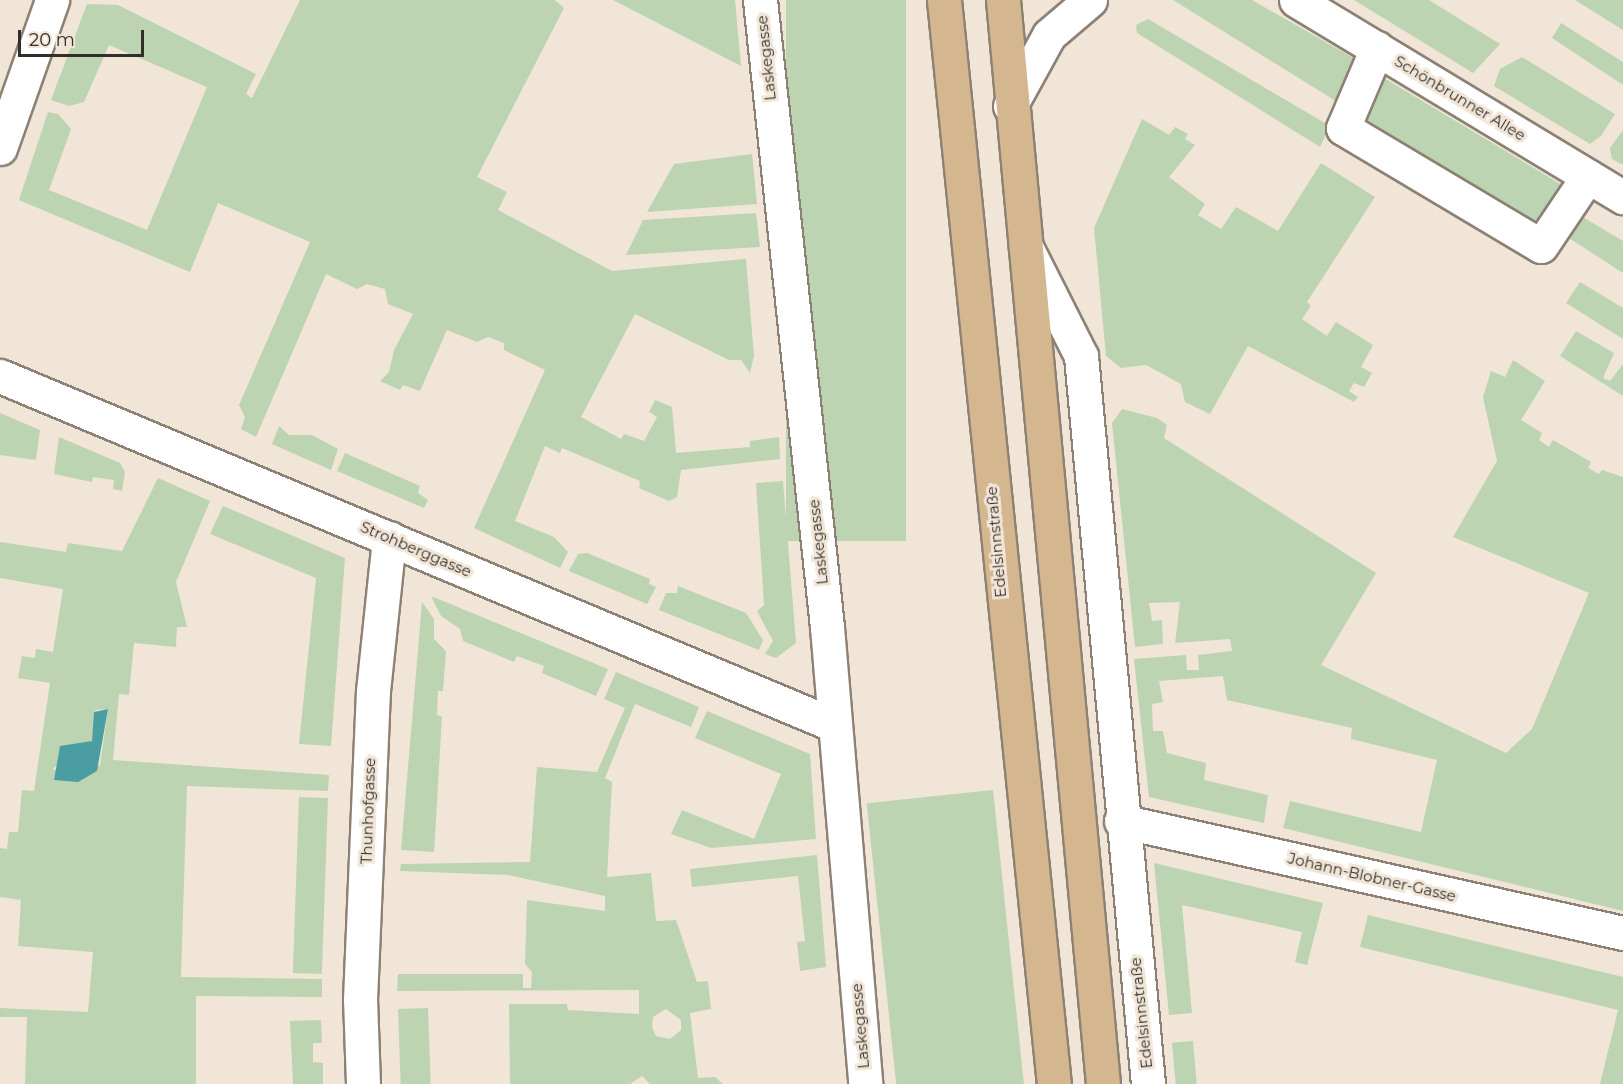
<!DOCTYPE html>
<meta charset="utf-8">
<style>
body{margin:0}
#map{position:relative;width:1623px;height:1084px;overflow:hidden;background:#f1e5d7;font-family:Montserrat,sans-serif}
div>[style]{position:absolute}
[style*='--x']{left:calc(var(--x)*1px);top:calc(var(--y)*1px);width:calc(var(--w)*1px);rotate:calc(var(--a)*1deg)}
.green>*{inset:0;background:#bcd4b2;transform-origin:0 0}
.water>*{inset:0;background:#4a9ea2}
.roads{filter:drop-shadow(2px 0 #8c8174) drop-shadow(-2px 0 #8c8174) drop-shadow(0 2px #8c8174) drop-shadow(0 -2px #8c8174)}
.minor>*{height:33px;margin:-16.5px;padding:0 16.5px;transform-origin:16.5px;border-radius:16.5px;background:#fff}
.major>*{height:33px;margin:-16.5px;padding:0 16.5px;transform-origin:16.5px;border-radius:16.5px;background:#d4b68f}
span{translate:-50% -50%;white-space:nowrap;text-align:center;line-height:1.15;-webkit-text-stroke:6px #f1e5d7;paint-order:stroke}
.street-label{font-size:15px;color:#332e29}
.scale{position:absolute;left:18px;top:30px;width:126px;height:27px;box-sizing:border-box;border:3px solid #332e29;border-top:0;padding-left:8px;font-size:18px;line-height:21px;white-space:nowrap;color:#332e29;-webkit-text-stroke:4px #f1e5d7;paint-order:stroke}
</style>
<div id="map">
<div class="green">
<i style="clip-path:polygon(300px 0,555px 0,564px 8px,477px 177px,507px 192px,498px 210px,612px 271px,746px 259px,754px 356px,750px 373px,741px 360px,729px 360px,635px 314px,581px 417px,621px 439px,624px 434px,644px 441px,657px 417px,649px 412px,655px 400px,672px 407px,676px 453px,750px 447px,750px 441px,779px 437px,780px 459px,681px 470px,677px 497px,669px 501px,639px 488px,640px 481px,562px 448px,560px 453px,545px 446px,515px 521px,554px 537px,568px 552px,560px 568px,474px 528px,545px 370px,504px 350px,504px 343px,488px 337px,477px 342px,447px 330px,420px 391px,403px 385px,400px 390px,380px 381px,389px 372px,394px 350px,413px 314px,388px 304px,385px 289px,367px 284px,357px 289px,326px 274px,256px 437px,241px 429px,245px 417px,239px 405px,310px 242px,218px 203px,190px 272px,19px 200px,48px 112px,58px 114px,71px 129px,49px 190px,147px 230px,207px 87px,109px 45px,84px 102px,69px 106px,51px 100px,87px 4px,118px 5px,256px 74px,246px 94px,252px 98px)"></i>
<i style="clip-path:polygon(613px 0,735px 0,741px 66px)"></i>
<i style="left:786px;top:0;width:120px;height:541px"></i>
<i style="clip-path:polygon(1173px 0,1252px 0,1357px 60px,1339px 103px)"></i>
<i style="clip-path:polygon(1354px 0,1429px 0,1500px 44px,1473px 73px)"></i>
<i style="clip-path:polygon(1575px 0,1623px 0,1623px 30px)"></i>
<i style="clip-path:polygon(1148px 19px,1330px 126px,1320px 147px,1137px 33px,1136px 25px)"></i>
<i style="clip-path:polygon(1561px 23px,1623px 62px,1623px 85px,1552px 38px)"></i>
<i style="clip-path:polygon(1522px 57px,1615px 114px,1601px 136px,1590px 144px,1494px 86px,1500px 69px)"></i>
<i style="left:1379px;top:75px;width:213px;height:45px;rotate:31deg"></i>
<i style="clip-path:polygon(1142px 119px,1169px 135px,1175px 127px,1188px 134px,1185px 139px,1195px 145px,1169px 177px,1205px 204px,1198px 215px,1221px 229px,1236px 207px,1278px 231px,1321px 163px,1375px 197px,1307px 302px,1311px 306px,1302px 319px,1327px 336px,1336px 322px,1373px 345px,1361px 367px,1372px 373px,1364px 387px,1354px 383px,1349px 391px,1358px 397px,1354px 402px,1248px 346px,1210px 414px,1185px 402px,1181px 384px,1146px 365px,1121px 368px,1106px 356px,1094px 228px)"></i>
<i style="clip-path:polygon(1623px 130px,1623px 165px,1612px 159px,1610px 148px)"></i>
<i style="clip-path:polygon(752px 154px,757px 204px,647px 212px,674px 164px)"></i>
<i style="clip-path:polygon(756px 213px,760px 247px,626px 255px,643px 220px)"></i>
<i style="clip-path:polygon(1581px 216px,1623px 241px,1623px 273px,1566px 236px)"></i>
<i style="clip-path:polygon(1580px 282px,1623px 308px,1623px 339px,1566px 303px)"></i>
<i style="clip-path:polygon(1576px 331px,1614px 353px,1603px 378px,1610px 381px,1623px 364px,1623px 396px,1560px 356px)"></i>
<i style="clip-path:polygon(1513px 360px,1545px 381px,1521px 420px,1542px 433px,1539px 440px,1549px 447px,1553px 440px,1591px 462px,1588px 468px,1599px 474px,1602px 470px,1623px 477px,1623px 911px,1283px 828px,1290px 801px,1421px 832px,1437px 760px,1351px 739px,1352px 728px,1227px 700px,1223px 676px,1159px 681px,1163px 702px,1152px 704px,1153px 731px,1163px 731px,1167px 753px,1206px 763px,1204px 780px,1268px 795px,1264px 823px,1149px 797px,1134px 659px,1186px 655px,1187px 670px,1199px 670px,1198px 655px,1232px 651px,1230px 639px,1175px 643px,1180px 602px,1149px 603px,1152px 621px,1162px 620px,1163px 644px,1135px 647px,1112px 423px,1122px 409px,1157px 418px,1167px 425px,1164px 438px,1376px 573px,1321px 665px,1506px 753px,1532px 729px,1589px 593px,1453px 537px,1497px 461px,1483px 397px,1491px 371px,1505px 377px)"></i>
<i style="clip-path:polygon(0 413px,40px 430px,36px 460px,0 455px)"></i>
<i style="clip-path:polygon(279px 426px,289px 435px,312px 435px,338px 449px,331px 470px,272px 444px)"></i>
<i style="clip-path:polygon(59px 437px,120px 463px,125px 472px,122px 491px,113px 489px,114px 480px,93px 477px,92px 482px,54px 474px)"></i>
<i style="clip-path:polygon(345px 453px,420px 486px,418px 493px,428px 500px,424px 508px,337px 471px)"></i>
<i style="clip-path:polygon(evenodd,158px 478px,210px 501px,176px 582px,187px 627px,177px 627px,176px 647px,134px 643px,129px 695px,119px 694px,113px 760px,329px 775px,328px 791px,187px 786px,181px 977px,322px 979px,322px 997px,196px 996px,196px 1084px,25px 1084px,27px 1017px,0 1017px,0 1008px,88px 1012px,93px 952px,18px 946px,21px 900px,0 897px,0 848px,7px 849px,9px 832px,18px 832px,22px 790px,34px 791px,50px 683px,18px 678px,22px 656px,35px 658px,36px 649px,53px 652px,63px 589px,0 578px,0 542px,66px 552px,68px 543px,122px 551px,158px 478px,108px 709px,100px 765px,52px 770px,79px 744px,92px 741px,95px 710px,108px 709px)"></i>
<i style="clip-path:polygon(783px 481px,796px 643px,776px 658px,765px 654px,773px 641px,757px 611px,764px 605px,756px 483px)"></i>
<i style="clip-path:polygon(223px 506px,345px 558px,331px 746px,299px 744px,316px 578px,210px 534px)"></i>
<i style="clip-path:polygon(587px 553px,650px 579px,649px 584px,656px 587px,647px 604px,569px 571px,578px 554px)"></i>
<i style="clip-path:polygon(678px 586px,746px 613px,763px 640px,759px 650px,659px 610px,666px 593px,677px 593px)"></i>
<i style="clip-path:polygon(431px 596px,608px 669px,596px 696px,542px 673px,544px 666px,517px 656px,514px 662px,463px 641px,460px 629px,441px 616px)"></i>
<i style="clip-path:polygon(422px 602px,434px 619px,434px 639px,446px 651px,443px 691px,438px 691px,437px 715px,442px 717px,434px 852px,401px 850px)"></i>
<i style="clip-path:polygon(evenodd,616px 672px,699px 707px,691px 727px,635px 704px,605px 778px,612px 782px,607px 877px,651px 873px,656px 921px,676px 920px,697px 982px,708px 981px,711px 1009px,690px 1013px,698px 1078px,715px 1077px,723px 1084px,650px 1084px,642px 1076px,630px 1084px,510px 1084px,509px 1004px,567px 1004px,568px 1010px,639px 1014px,639px 990px,397px 991px,398px 974px,523px 974px,523px 988px,531px 988px,532px 972px,525px 964px,527px 900px,605px 911px,605px 896px,508px 875px,400px 871px,401px 864px,530px 862px,537px 767px,597px 772px,625px 708px,604px 699px,616px 672px,666px 1009px,681px 1020px,681px 1030px,670px 1039px,656px 1036px,652px 1027px,653px 1017px,666px 1009px)"></i>
<i style="clip-path:polygon(707px 711px,810px 754px,816px 839px,711px 848px,671px 834px,682px 810px,754px 839px,781px 774px,695px 738px)"></i>
<i style="left:993px;top:790px;width:296px;height:127px;rotate:84deg"></i>
<i style="left:299px;top:797px;width:29px;height:176px;rotate:2deg"></i>
<i style="clip-path:polygon(817px 855px,826px 967px,800px 971px,797px 942px,805px 941px,798px 876px,692px 887px,690px 869px)"></i>
<i style="clip-path:polygon(1154px 863px,1323px 903px,1307px 965px,1295px 962px,1302px 932px,1182px 905px,1192px 1013px,1169px 1015px)"></i>
<i style="clip-path:polygon(1368px 915px,1623px 977px,1623px 1084px,1600px 1084px,1618px 1010px,1360px 947px)"></i>
<i style="left:428px;top:1008px;width:76px;height:30px;rotate:88deg"></i>
<i style="clip-path:polygon(321px 1020px,322px 1043px,313px 1043px,313px 1062px,323px 1063px,323px 1084px,293px 1084px,290px 1021px)"></i>
<i style="left:1193px;top:1041px;width:43px;height:21px;rotate:85deg"></i>
</div>
<div class="water">
<i style="clip-path:polygon(108px 709px,97px 771px,78px 782px,54px 780px,60px 746px,92px 741px,94px 712px)"></i>
</div>
<div class="roads">
<div class="minor">
<i style="--x:760;--y:0;--w:631;--a:83.9"></i>
<i style="--x:827;--y:627;--w:459;--a:85.2"></i>
<i style="--x:1296;--y:0;--w:382;--a:31.1"></i>
<i style="--x:1377;--y:48;--w:87;--a:113"></i>
<i style="--x:1343;--y:128;--w:230;--a:30.8"></i>
<i style="--x:1541;--y:246;--w:84;--a:-56.1"></i>
<i style="--x:1010;--y:106;--w:81;--a:-61.2"></i>
<i style="--x:1049;--y:35;--w:54;--a:-40.5"></i>
<i style="--x:0;--y:148;--w:157;--a:-70.6"></i>
<i style="--x:1026;--y:247;--w:122;--a:63.2"></i>
<i style="--x:1081;--y:356;--w:731;--a:84.74"></i>
<i style="--x:0;--y:376;--w:902;--a:22.7"></i>
<i style="--x:1121;--y:821;--w:514;--a:12.58"></i>
<i style="--x:363;--y:1084;--w:84;--a:-92"></i>
<i style="--x:360;--y:1000;--w:309;--a:-87.6"></i>
<i style="--x:373;--y:691;--w:154;--a:-84"></i>
</div>
<div class="major">
<i style="--x:944;--y:0;--w:1090;--a:84.21"></i>
<i style="--x:1003;--y:0;--w:1089;--a:84.73"></i>
</div>
</div>
<div class="street-label">
<span style="left:766px;top:58px;rotate:-96deg">Laskegasse</span>
<span style="left:1460px;top:98px;rotate:31deg">Schönbrunner Allee</span>
<span style="left:818px;top:542px;rotate:-96deg">Laskegasse</span>
<span style="left:996px;top:542px;rotate:-95deg">Edelsinnstraße</span>
<span style="left:416px;top:549px;rotate:23deg">Strohberggasse</span>
<span style="left:368px;top:811px;rotate:-88deg">Thunhofgasse</span>
<span style="left:1372px;top:877px;rotate:13deg">Johann-Blobner-Gasse</span>
<span style="left:1141px;top:1013px;rotate:-96deg">Edelsinnstraße</span>
<span style="left:860px;top:1026px;rotate:-95deg">Laskegasse</span>
</div>
<div class="scale">20 m</div>
</div>
